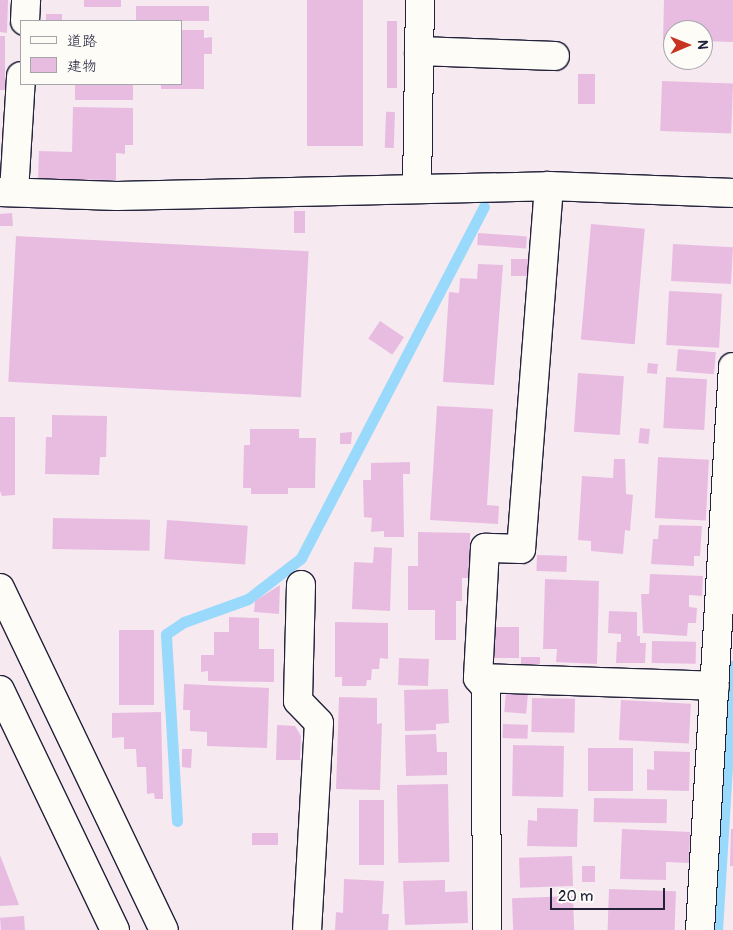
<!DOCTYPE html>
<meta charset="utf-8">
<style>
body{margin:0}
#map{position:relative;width:733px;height:930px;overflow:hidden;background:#f7e9f0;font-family:Pangolin,"Klee One",sans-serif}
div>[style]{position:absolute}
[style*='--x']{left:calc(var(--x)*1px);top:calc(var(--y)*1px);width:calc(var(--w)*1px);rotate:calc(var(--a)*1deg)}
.stream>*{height:11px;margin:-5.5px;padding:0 5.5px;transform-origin:5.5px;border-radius:5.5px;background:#99d9fb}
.building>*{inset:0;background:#e8bce1;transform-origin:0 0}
.roads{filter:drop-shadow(1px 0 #22223b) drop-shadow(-1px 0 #22223b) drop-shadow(0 1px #22223b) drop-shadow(0 -1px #22223b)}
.minor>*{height:28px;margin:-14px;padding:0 14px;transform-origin:14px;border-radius:14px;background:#fdfcf7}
.tertiary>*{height:28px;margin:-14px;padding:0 14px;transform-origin:14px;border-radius:14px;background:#fdfcf7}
span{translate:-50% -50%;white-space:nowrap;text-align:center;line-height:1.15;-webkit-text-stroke:4px #fdfcf7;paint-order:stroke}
.legend{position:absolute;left:20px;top:20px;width:162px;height:65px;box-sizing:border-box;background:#fdfcf7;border:1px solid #a5a5ac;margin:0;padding:6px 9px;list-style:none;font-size:15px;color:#22223b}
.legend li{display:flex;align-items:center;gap:10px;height:25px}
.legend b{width:25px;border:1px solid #a5a5ac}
.north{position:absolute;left:663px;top:20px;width:50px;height:50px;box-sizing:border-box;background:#fdfcf7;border:1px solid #a5a5ac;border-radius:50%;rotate:89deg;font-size:14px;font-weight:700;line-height:20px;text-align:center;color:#22223b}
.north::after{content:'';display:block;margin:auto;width:18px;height:22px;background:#c8321e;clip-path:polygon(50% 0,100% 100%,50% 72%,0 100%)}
.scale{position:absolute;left:550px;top:888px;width:115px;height:22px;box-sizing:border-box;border:2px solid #22223b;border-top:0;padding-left:6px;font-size:15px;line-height:18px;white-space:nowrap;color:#22223b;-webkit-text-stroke:4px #fdfcf7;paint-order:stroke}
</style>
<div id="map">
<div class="stream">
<i style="--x:177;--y:821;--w:187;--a:-93.4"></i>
<i style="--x:166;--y:634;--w:22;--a:-34"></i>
<i style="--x:184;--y:622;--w:68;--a:-19.8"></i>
<i style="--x:248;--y:599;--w:67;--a:-37.7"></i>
<i style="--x:301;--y:558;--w:396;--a:-62.5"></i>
<i style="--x:717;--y:930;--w:265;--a:-86.5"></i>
</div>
<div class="building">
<i style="clip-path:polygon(0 0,8px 0,7px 33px,0 32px)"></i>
<i style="left:84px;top:0;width:37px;height:7px"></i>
<i style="left:307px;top:0;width:56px;height:146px"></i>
<i style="clip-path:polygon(664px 0,733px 0,733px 42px,703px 41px,703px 30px,673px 30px,673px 41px,663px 41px)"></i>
<i style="left:136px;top:6px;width:73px;height:15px"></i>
<i style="left:46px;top:14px;width:16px;height:7px"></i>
<i style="left:387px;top:21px;width:10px;height:67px"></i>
<i style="clip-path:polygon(181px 30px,204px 30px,204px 38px,212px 37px,212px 54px,204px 54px,204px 89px,161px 89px,161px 84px,181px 84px)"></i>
<i style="left:0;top:36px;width:5px;height:54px"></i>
<i style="left:578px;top:74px;width:17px;height:30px"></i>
<i style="left:662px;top:81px;width:71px;height:50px;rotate:2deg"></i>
<i style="left:75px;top:84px;width:58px;height:16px"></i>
<i style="clip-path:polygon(73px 107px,133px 108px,133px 145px,125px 145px,125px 154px,116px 153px,116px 180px,38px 179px,39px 151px,72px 152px)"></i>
<i style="left:395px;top:112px;width:36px;height:9px;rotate:92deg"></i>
<i style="left:294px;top:211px;width:11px;height:22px"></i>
<i style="clip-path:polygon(12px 213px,13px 226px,0 226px,0 214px)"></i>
<i style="left:591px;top:224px;width:54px;height:116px;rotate:5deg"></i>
<i style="left:478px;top:233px;width:49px;height:12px;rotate:4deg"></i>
<i style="left:16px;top:236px;width:293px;height:146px;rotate:3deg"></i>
<i style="left:673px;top:244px;width:60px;height:37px;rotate:3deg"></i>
<i style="left:511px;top:259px;width:17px;height:17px"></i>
<i style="clip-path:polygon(478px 264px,503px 265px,494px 385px,443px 382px,449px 292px,459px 293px,460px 278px,477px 279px)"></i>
<i style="left:669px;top:291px;width:53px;height:54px;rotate:3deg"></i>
<i style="left:380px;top:321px;width:29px;height:21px;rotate:34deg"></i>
<i style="left:678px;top:349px;width:38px;height:22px;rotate:5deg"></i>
<i style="left:648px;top:363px;width:10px;height:10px;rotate:6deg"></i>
<i style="left:578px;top:373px;width:46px;height:59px;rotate:4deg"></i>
<i style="left:666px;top:377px;width:41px;height:51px;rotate:3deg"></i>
<i style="clip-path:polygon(437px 406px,493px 409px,487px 505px,499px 506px,498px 524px,430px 520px)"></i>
<i style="clip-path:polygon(52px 415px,107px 416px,106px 457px,100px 457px,99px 475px,45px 474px,46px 437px,52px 437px)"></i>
<i style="clip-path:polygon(0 417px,15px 417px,15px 495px,2px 496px,0 491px)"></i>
<i style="left:640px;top:428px;width:10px;height:15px;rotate:6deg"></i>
<i style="clip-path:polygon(250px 429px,299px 429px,299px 438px,316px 438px,315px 488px,288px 488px,288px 494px,251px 494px,251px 488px,243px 488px,244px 445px,250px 445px)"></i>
<i style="clip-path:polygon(352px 432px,351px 444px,340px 444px,340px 433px)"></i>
<i style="left:658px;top:457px;width:51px;height:61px;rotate:3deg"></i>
<i style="clip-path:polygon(614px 459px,625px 459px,626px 494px,633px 495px,630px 531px,625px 530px,623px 554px,591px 551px,591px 541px,578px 540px,582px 476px,613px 478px)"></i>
<i style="clip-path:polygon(410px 462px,410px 474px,403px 474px,404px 537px,384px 537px,384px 531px,371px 532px,372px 518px,364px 517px,363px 480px,371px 480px,371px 463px)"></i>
<i style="left:53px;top:518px;width:97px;height:31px;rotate:1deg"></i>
<i style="left:167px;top:520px;width:81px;height:39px;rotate:4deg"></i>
<i style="clip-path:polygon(659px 525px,702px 526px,700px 556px,694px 556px,694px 566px,651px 564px,653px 539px,658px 539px)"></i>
<i style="clip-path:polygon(418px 532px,470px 533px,470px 578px,462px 578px,462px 601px,456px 601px,456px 640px,435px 640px,435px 610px,408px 610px,408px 566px,418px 566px)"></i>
<i style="clip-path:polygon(374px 547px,392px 548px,390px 611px,352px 609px,354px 562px,373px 563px)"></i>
<i style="left:537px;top:555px;width:30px;height:16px;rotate:2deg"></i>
<i style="clip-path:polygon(650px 574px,703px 576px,702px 596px,689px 595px,689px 607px,697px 608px,696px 623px,688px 623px,687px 636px,643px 633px,641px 594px,649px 594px)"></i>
<i style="clip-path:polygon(545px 579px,599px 581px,597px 664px,556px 662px,557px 649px,543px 649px)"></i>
<i style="clip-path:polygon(280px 585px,279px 614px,254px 612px,255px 601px)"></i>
<i style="clip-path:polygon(609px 611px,637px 612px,637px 636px,640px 636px,640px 643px,646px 643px,645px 663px,616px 663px,617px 642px,621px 642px,621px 634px,608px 633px)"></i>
<i style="clip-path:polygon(229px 617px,259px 618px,259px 649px,274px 649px,274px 682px,208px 681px,208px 671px,201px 672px,201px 655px,214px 655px,214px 632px,229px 632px)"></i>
<i style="clip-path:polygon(335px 622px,388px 623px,388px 659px,380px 658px,379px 669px,372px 669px,371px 680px,367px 680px,366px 686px,342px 686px,342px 677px,335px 677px)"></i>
<i style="left:494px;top:627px;width:25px;height:31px"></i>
<i style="left:119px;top:630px;width:35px;height:75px"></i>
<i style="left:652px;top:641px;width:44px;height:22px;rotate:1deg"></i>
<i style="left:521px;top:657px;width:19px;height:7px"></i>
<i style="left:399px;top:658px;width:30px;height:27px;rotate:2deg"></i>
<i style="clip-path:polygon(184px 684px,269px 688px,267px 748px,207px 746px,207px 732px,190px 731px,190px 710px,183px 710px)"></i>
<i style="clip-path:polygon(448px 689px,449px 723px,436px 724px,436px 730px,405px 731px,404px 690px)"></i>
<i style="left:506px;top:692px;width:22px;height:20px;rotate:5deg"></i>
<i style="clip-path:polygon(339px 697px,377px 698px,377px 724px,382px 723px,380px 790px,336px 789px)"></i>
<i style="left:532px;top:698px;width:43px;height:34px;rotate:1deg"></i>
<i style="left:621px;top:700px;width:70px;height:40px;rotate:3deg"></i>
<i style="clip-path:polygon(161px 712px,163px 799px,155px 799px,154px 793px,147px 794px,146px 767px,137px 767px,136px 749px,124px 749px,124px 737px,112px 738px,112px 713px)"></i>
<i style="left:503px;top:724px;width:25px;height:14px;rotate:2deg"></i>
<i style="clip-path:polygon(277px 725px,295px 726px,301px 736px,300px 760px,276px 760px)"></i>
<i style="clip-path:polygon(436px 734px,437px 752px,447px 752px,447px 775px,406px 776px,405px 735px)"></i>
<i style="left:513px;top:745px;width:51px;height:51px;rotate:1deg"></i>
<i style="left:633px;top:748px;width:43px;height:45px;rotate:90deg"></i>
<i style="clip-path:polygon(182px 749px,192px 749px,191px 768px,182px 767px)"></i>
<i style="clip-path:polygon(654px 751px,690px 752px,689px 791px,647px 790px,647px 769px,654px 770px)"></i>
<i style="left:448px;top:784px;width:78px;height:51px;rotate:89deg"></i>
<i style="left:594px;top:798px;width:73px;height:24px;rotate:1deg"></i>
<i style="left:359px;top:800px;width:25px;height:65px"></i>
<i style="clip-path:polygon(537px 808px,578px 809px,577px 847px,527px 846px,528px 820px,537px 821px)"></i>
<i style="clip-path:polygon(622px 829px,690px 832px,689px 863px,666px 862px,666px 880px,620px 879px)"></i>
<i style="clip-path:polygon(731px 829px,733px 829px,733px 866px,730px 866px)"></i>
<i style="left:252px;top:833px;width:26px;height:12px"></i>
<i style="clip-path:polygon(0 855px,19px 905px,0 906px)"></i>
<i style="left:572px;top:856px;width:30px;height:53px;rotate:88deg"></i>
<i style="left:595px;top:866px;width:16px;height:13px;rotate:90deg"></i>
<i style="clip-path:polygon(344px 879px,384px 881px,382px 914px,389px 914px,388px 930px,335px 930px,336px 912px,343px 913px)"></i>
<i style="clip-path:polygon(445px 880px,445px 892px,467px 891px,468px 923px,405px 925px,403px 881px)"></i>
<i style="left:609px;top:889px;width:67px;height:41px;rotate:2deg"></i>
<i style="left:573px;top:896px;width:34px;height:61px;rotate:88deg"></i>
<i style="left:24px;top:916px;width:14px;height:24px;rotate:86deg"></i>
</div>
<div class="roads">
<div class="minor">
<i style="--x:25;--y:21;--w:21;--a:-87"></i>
<i style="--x:419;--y:51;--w:136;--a:2.1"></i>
<i style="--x:549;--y:186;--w:184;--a:2.2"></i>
<i style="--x:417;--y:189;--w:189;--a:-89.1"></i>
<i style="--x:0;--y:192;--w:117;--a:2"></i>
<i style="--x:117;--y:196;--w:432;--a:-1.3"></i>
<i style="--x:549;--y:186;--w:364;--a:94.4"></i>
<i style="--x:521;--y:549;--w:36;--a:-178"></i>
<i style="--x:485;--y:548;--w:130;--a:93.1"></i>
<i style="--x:478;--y:678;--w:13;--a:51"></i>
<i style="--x:486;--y:688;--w:242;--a:89.8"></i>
<i style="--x:14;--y:192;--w:116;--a:-86.5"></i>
<i style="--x:301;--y:585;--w:116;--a:91.5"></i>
<i style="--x:298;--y:701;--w:30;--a:46"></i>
<i style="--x:319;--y:723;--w:207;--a:93.3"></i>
<i style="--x:478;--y:678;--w:237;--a:1.9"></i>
<i style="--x:700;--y:930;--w:564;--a:-86.65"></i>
</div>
<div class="tertiary">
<i style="--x:0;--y:588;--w:379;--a:64.4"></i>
<i style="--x:0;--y:690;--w:266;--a:64.4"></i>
</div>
</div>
<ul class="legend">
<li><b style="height:6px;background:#fdfcf7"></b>道路</li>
<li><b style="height:14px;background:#e8bce1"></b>建物</li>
</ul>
<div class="north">N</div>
<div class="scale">20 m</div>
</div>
